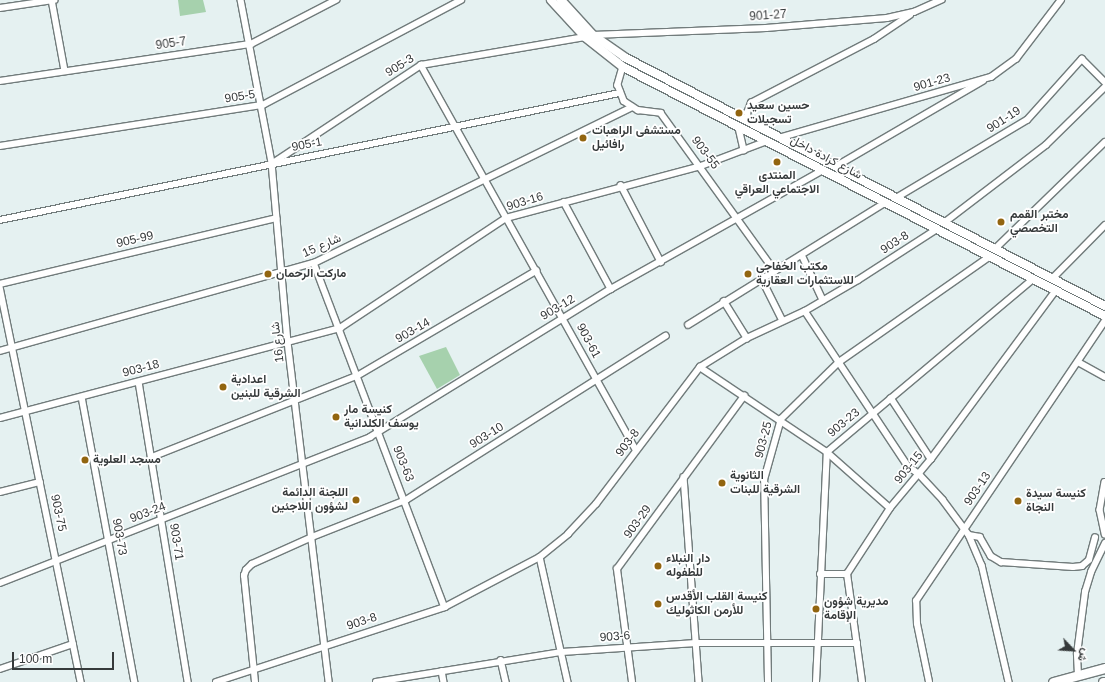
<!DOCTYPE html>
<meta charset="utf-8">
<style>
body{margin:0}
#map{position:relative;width:1105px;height:682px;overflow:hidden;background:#e5f1f1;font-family:Helvetica,Vazirmatn,sans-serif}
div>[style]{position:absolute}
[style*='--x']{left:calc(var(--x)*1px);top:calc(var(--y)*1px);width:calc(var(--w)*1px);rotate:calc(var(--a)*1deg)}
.green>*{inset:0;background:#a6d1ad}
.roads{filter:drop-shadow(1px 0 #717b7b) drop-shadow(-1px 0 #717b7b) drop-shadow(0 1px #717b7b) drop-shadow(0 -1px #717b7b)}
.street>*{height:5.5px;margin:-2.75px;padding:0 2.75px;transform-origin:2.75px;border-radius:2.75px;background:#fff}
.secondary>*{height:8px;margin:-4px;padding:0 4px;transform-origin:4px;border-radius:4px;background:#fff}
.primary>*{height:9px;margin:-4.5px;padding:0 4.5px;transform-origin:4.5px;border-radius:4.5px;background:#fff}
.dots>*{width:11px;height:11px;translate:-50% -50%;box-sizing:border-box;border:2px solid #fff;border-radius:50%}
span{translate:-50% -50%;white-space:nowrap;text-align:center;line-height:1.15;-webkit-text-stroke:3.5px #fff;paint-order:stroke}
.street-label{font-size:12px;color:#363a3b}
.poi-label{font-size:12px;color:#363a3b;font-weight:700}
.left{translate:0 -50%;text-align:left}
.right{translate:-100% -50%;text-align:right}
.north{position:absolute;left:1053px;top:630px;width:40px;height:40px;-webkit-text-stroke:3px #fff;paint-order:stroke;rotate:115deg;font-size:11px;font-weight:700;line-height:16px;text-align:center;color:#363a3b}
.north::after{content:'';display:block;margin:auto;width:14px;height:18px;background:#363a3b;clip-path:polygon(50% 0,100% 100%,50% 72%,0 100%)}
.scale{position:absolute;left:12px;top:652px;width:102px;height:18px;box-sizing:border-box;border:2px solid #363a3b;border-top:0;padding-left:5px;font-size:12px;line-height:14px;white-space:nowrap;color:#363a3b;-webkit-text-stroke:3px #fff;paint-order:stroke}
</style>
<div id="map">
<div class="green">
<i style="clip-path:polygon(178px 0,203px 0,206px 12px,180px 16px)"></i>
<i style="clip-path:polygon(446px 347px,460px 375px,437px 389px,419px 356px)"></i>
</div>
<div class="roads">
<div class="street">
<i style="--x:52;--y:0;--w:72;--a:79.6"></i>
<i style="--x:241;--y:0;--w:166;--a:79.2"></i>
<i style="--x:272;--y:163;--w:180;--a:84.9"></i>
<i style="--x:288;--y:342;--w:342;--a:83.1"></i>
<i style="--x:0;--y:8;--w:55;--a:-8.4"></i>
<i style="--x:593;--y:35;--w:173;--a:-2.3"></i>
<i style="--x:766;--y:28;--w:121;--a:-4.7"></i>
<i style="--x:887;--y:18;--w:28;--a:-13"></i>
<i style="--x:914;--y:12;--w:30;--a:-24"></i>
<i style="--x:421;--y:65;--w:440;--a:60.8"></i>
<i style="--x:623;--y:67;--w:19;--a:106"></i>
<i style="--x:618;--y:85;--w:17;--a:69"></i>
<i style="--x:624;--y:101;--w:17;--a:33"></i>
<i style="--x:638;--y:110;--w:23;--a:7"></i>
<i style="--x:661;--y:113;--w:195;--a:54.2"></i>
<i style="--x:0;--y:81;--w:254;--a:-8.4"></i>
<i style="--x:251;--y:44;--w:96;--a:-27.4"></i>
<i style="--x:749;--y:123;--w:10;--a:-101"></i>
<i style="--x:747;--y:113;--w:11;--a:-68"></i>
<i style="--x:751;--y:103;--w:139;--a:-27.5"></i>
<i style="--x:874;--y:39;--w:43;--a:-33.7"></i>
<i style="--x:739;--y:128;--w:23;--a:77"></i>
<i style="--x:779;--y:138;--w:221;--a:-16.1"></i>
<i style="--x:991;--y:77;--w:31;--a:-36"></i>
<i style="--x:1016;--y:59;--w:74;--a:-52.7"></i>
<i style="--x:0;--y:146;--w:266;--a:-8.9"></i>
<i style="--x:263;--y:105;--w:224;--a:-27.9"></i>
<i style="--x:276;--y:161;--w:174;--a:-33.5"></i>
<i style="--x:421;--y:65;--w:166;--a:-9.7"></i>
<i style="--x:835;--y:167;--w:171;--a:-30.2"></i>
<i style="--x:621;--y:185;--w:87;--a:62.5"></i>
<i style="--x:896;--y:198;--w:152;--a:-30.8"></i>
<i style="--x:1027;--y:120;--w:82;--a:-48"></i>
<i style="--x:1082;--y:59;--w:33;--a:45"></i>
<i style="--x:564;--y:202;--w:99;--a:61.6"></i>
<i style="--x:0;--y:220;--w:633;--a:-11.58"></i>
<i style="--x:944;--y:223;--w:128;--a:-37.4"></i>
<i style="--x:1046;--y:145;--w:83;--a:-44.5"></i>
<i style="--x:995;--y:249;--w:153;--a:-44.2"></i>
<i style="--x:802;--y:255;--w:50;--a:65"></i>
<i style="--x:314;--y:263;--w:368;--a:69.2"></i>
<i style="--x:1053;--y:278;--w:74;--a:-45.5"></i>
<i style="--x:762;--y:279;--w:45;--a:63.4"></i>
<i style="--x:0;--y:284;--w:284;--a:-13.4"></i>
<i style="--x:0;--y:287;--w:403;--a:78.4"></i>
<i style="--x:724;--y:301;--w:44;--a:58.1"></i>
<i style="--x:805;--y:311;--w:186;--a:56.4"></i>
<i style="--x:908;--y:466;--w:14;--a:36"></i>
<i style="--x:919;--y:474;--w:35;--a:47"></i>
<i style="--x:943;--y:500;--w:44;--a:53.4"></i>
<i style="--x:969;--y:535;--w:33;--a:67"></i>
<i style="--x:982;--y:565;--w:120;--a:77"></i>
<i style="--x:688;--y:325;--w:232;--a:-31.8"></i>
<i style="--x:0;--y:351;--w:326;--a:-15.7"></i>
<i style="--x:314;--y:263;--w:354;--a:-26.1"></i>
<i style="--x:1078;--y:362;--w:31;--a:29"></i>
<i style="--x:700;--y:367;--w:153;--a:33.8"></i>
<i style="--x:827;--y:452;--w:84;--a:41.6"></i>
<i style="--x:139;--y:382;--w:304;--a:80.7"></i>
<i style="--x:82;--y:397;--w:290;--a:79.5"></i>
<i style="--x:891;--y:398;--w:73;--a:56.7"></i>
<i style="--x:0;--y:418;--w:352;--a:-14.8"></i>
<i style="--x:340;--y:328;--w:199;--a:-33.5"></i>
<i style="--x:506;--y:218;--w:202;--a:-14.9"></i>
<i style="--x:701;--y:166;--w:71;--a:-20.7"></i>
<i style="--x:152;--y:457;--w:220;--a:-21.6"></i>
<i style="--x:357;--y:376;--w:208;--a:-30.4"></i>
<i style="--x:684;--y:477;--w:206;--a:85.8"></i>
<i style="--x:1105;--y:482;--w:28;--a:100"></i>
<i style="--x:1100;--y:510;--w:25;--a:78"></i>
<i style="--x:0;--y:492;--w:41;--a:-14"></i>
<i style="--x:969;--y:535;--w:11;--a:10"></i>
<i style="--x:980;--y:537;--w:22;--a:60"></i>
<i style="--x:991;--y:556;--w:12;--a:31"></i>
<i style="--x:1001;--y:562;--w:72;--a:4"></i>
<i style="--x:1073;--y:567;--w:9;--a:-6"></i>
<i style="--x:1082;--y:566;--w:9;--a:-41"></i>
<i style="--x:1089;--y:560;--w:23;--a:-75"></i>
<i style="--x:540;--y:557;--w:128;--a:77.4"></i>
<i style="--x:820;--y:574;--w:27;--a:0"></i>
<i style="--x:0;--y:583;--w:398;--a:-21.5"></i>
<i style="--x:370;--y:437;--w:283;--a:-31.6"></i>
<i style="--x:611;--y:289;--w:243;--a:-29.3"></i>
<i style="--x:501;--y:660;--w:23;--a:77"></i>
<i style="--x:0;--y:669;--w:77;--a:-18.9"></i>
<i style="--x:442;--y:671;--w:11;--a:80"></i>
<i style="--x:1078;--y:675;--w:21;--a:-93"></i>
<i style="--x:1077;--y:654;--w:63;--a:-82.6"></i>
<i style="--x:1085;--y:592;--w:21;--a:-73"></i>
<i style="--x:1091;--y:572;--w:32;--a:-64"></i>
<i style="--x:216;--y:682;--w:241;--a:-18.1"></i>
<i style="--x:445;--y:607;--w:107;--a:-27.8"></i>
<i style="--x:540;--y:557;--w:36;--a:-39"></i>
<i style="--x:568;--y:534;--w:41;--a:-47"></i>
<i style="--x:596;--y:504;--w:172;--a:-52.8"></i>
<i style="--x:700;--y:367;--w:55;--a:-31.7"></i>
<i style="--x:747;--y:338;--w:64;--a:-25"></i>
<i style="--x:805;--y:311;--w:61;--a:-30.3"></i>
<i style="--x:858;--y:280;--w:94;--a:-32.8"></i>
<i style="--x:255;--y:682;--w:107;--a:-95.9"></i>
<i style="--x:244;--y:576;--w:6;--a:-72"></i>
<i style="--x:246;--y:570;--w:8;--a:-45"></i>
<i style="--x:252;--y:564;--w:66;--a:-24.2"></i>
<i style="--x:312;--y:537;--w:101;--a:-21.5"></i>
<i style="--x:406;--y:500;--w:307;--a:-32.3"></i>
<i style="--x:376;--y:682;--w:188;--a:-9.2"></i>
<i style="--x:562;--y:652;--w:134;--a:-3.8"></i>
<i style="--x:696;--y:643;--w:161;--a:0"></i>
<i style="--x:632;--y:682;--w:114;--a:-97.6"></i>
<i style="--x:617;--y:569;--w:215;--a:-53.7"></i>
<i style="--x:768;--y:682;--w:202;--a:-91.1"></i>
<i style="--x:764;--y:480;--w:63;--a:-74.4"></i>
<i style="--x:781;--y:419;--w:81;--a:-44.5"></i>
<i style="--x:839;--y:362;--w:183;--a:-35"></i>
<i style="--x:816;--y:682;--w:230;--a:-87.3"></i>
<i style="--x:827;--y:452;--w:269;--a:-40"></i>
<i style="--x:862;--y:682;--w:109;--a:-97.9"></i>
<i style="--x:847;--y:574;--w:79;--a:-56.9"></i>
<i style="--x:890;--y:508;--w:64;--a:-50.1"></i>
<i style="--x:931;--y:459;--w:210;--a:-53.5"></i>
<i style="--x:929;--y:682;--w:59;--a:-101.7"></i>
<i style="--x:917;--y:624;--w:23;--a:-92"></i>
<i style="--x:916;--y:601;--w:338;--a:-56"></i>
</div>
<div class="secondary">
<i style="--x:551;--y:0;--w:50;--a:47.4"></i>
<i style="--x:585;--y:37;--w:48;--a:38.3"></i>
<i style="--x:623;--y:67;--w:543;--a:27.32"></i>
<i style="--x:561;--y:0;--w:47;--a:47.6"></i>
<i style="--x:593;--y:35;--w:38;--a:35"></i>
<i style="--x:624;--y:57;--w:542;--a:27.37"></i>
</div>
<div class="primary">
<i style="--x:1053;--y:682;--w:54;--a:-15.1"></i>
<i style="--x:1103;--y:682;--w:2;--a:0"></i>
</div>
</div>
<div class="dots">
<i style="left:739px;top:113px;background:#926510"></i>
<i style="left:583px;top:138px;background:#926510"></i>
<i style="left:777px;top:162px;background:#926510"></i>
<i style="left:1001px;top:222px;background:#926510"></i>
<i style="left:268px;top:274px;background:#926510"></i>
<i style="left:748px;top:274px;background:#926510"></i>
<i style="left:223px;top:387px;background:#926510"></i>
<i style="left:336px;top:417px;background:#926510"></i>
<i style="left:85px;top:460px;background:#926510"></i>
<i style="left:722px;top:483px;background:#926510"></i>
<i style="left:356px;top:500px;background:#926510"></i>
<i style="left:1018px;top:501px;background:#926510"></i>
<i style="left:658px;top:566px;background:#926510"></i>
<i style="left:658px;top:604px;background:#926510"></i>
<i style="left:816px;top:609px;background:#926510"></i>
</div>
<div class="street-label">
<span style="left:768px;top:16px;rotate:-4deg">901-27</span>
<span style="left:171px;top:44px;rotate:-8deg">905-7</span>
<span style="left:400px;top:66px;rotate:-32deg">905-3</span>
<span style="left:932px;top:83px;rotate:-16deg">901-23</span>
<span style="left:240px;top:97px;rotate:-9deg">905-5</span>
<span style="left:1004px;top:120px;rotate:-33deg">901-19</span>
<span style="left:307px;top:145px;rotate:-11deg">905-1</span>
<span style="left:705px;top:153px;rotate:53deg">903-55</span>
<span style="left:826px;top:158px;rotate:28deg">شارع كرادة داخل</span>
<span style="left:525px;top:202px;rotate:-17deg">903-16</span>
<span style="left:135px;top:240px;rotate:-13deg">905-99</span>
<span style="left:895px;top:243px;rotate:-33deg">903-8</span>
<span style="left:322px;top:246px;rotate:-24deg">شارع 15</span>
<span style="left:558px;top:308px;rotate:-31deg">903-12</span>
<span style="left:413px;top:331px;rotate:-30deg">903-14</span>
<span style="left:588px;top:341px;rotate:62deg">903-61</span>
<span style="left:278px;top:342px;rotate:-97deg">شارع 16</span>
<span style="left:141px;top:369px;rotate:-15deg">903-18</span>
<span style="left:844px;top:423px;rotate:-40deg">903-23</span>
<span style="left:487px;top:436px;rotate:-32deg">903-10</span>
<span style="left:764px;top:440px;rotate:-75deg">903-25</span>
<span style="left:628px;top:443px;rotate:-53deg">903-8</span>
<span style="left:403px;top:464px;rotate:68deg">903-63</span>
<span style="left:909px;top:468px;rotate:-51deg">903-15</span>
<span style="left:978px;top:489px;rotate:-56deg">903-13</span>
<span style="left:58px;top:513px;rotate:78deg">903-75</span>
<span style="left:148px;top:513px;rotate:-21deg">903-24</span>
<span style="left:638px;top:522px;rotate:-54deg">903-29</span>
<span style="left:119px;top:537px;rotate:80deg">903-73</span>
<span style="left:176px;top:542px;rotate:81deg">903-71</span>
<span style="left:362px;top:622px;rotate:-18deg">903-8</span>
<span style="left:615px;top:637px;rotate:-4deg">903-6</span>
</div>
<div class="poi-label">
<span class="left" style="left:747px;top:113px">حسين سعيد<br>تسجيلات</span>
<span class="left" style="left:592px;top:138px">مستشفى الراهبات<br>رافائيل</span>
<span style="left:777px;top:183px">المنتدى<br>الاجتماعي العراقي</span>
<span class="left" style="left:1010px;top:222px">مختبر القمم<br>التخصصي</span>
<span class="left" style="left:756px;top:274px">مكتب الخفاجي<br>للاستثمارات العقارية</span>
<span class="left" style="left:276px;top:274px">ماركت الرحمان</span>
<span class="left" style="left:231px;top:387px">اعدادية<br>الشرقية للبنين</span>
<span class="left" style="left:344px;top:417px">كنيسة مار<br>يوسف الكلدانية</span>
<span class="left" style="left:93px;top:460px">مسجد العلوية</span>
<span class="left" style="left:730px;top:483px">الثانوية<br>الشرقية للبنات</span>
<span class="right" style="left:348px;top:500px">اللجنة الدائمة<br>لشؤون اللاجئين</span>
<span class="left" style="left:1026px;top:501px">كنيسة سيدة<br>النجاة</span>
<span class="left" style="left:666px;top:566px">دار النبلاء<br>للطفوله</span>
<span class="left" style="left:666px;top:604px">كنيسة القلب الأقدس<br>للأرمن الكاثوليك</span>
<span class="left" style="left:824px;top:609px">مديرية شؤون<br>الإقامة</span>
</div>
<div class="north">ش</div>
<div class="scale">100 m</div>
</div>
